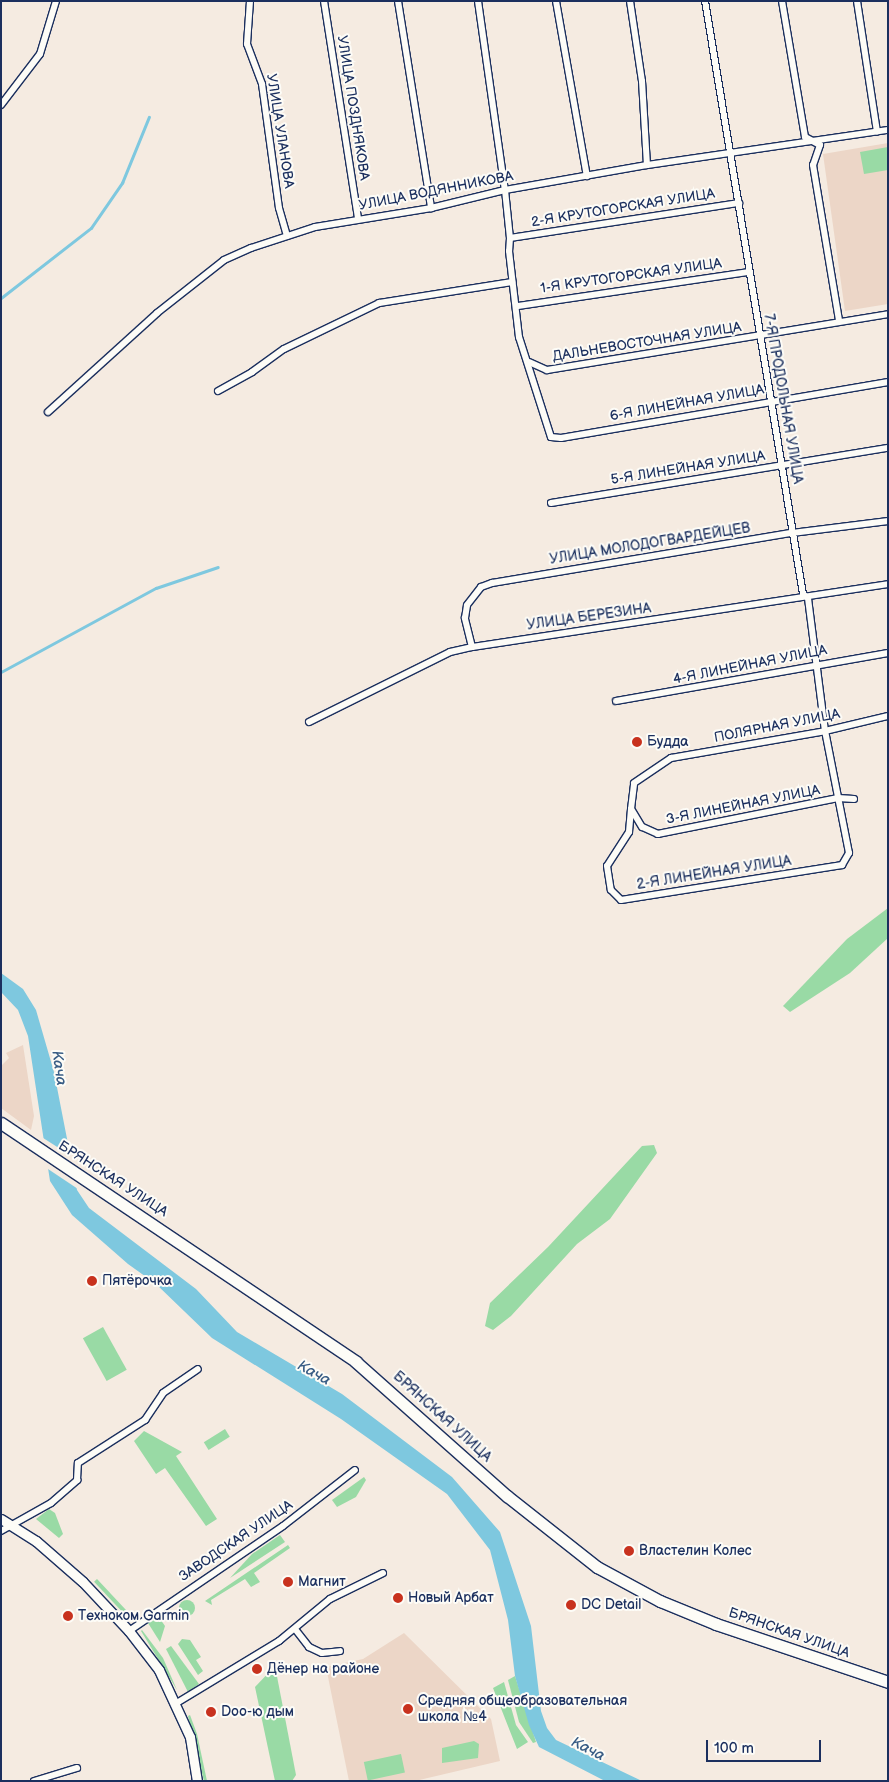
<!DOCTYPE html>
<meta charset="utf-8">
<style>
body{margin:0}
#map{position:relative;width:889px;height:1782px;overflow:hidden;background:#f5ebe1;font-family:"Balsamiq Sans",sans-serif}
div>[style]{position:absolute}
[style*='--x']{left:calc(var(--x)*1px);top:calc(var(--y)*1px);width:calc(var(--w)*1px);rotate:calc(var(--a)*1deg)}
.built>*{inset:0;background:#ecd6c7}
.green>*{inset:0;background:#99daa5;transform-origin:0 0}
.round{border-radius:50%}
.water>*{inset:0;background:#7ec8df}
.pier>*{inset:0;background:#f5ebe1}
.stream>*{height:2.5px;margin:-1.25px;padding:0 1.25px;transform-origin:1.25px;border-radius:1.25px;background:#7ec8df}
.roads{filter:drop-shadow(1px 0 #1b2f5e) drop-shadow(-1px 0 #1b2f5e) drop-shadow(0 1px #1b2f5e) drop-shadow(0 -1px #1b2f5e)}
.minor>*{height:6px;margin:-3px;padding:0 3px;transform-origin:3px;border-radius:3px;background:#fdfcf7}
.tertiary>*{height:9px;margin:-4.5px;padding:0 4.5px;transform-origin:4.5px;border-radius:4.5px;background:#fdfcf7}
.trunk>*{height:11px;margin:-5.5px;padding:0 5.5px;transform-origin:5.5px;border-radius:5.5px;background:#fdfcf7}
.dots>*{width:14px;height:14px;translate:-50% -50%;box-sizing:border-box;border:2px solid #fdfcf7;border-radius:50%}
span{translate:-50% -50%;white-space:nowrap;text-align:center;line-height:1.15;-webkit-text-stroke:4px #fdfcf7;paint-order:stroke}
.street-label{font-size:14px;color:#1b2f5e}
.poi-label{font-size:14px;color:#1b2f5e}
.left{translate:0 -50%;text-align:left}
.water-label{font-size:15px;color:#395d85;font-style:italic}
.frame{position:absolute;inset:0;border:2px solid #1b2f5e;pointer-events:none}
.scale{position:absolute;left:706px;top:1740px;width:115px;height:22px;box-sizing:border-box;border:2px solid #1b2f5e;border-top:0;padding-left:6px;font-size:15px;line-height:18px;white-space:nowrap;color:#1b2f5e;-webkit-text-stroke:4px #fdfcf7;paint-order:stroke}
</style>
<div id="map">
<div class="built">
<i style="clip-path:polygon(888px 143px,888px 304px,845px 311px,823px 154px)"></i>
<i style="clip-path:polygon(23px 1045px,34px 1116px,31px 1130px,1px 1108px,1px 1066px,9px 1058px,6px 1053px)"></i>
<i style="clip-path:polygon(404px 1633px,491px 1719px,500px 1761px,415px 1781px,349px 1781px,326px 1667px,363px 1659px)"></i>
</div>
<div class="green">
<i style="clip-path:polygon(888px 147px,888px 170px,864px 174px,860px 152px)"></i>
<i style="clip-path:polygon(888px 908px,888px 938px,850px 973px,790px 1012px,783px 1006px,847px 939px)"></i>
<i style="clip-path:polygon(654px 1145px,657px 1153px,610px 1219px,577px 1244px,511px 1316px,493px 1330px,485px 1326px,490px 1303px,548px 1247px,642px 1146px)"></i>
<i style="left:103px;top:1327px;width:49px;height:23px;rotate:61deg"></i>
<i style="left:225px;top:1429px;width:9px;height:25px;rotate:58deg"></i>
<i style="clip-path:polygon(144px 1431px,182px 1452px,176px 1456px,217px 1519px,206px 1526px,165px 1468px,156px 1474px,134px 1441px)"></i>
<i style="clip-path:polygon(364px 1477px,366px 1480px,356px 1497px,337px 1507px,332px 1500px)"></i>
<i style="clip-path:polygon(49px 1509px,55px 1513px,63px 1534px,59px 1538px,36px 1519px)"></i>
<i style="clip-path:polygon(280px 1535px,285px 1542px,230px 1578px,252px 1554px)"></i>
<i style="clip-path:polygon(288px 1545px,290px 1548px,254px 1573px,260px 1582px,251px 1587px,245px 1579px,211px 1600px,212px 1605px,205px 1601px)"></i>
<i style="left:97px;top:1579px;width:48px;height:4px;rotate:47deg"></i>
<i class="round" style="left:179px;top:1600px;width:16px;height:16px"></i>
<i style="clip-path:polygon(158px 1616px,165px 1626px,160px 1642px,148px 1623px)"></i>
<i style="clip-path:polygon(142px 1630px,163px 1658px,177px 1690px,141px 1631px)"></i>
<i style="clip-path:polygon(182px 1639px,190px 1640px,201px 1657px,196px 1660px,203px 1671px,198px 1675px,178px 1644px)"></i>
<i style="clip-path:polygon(171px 1646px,199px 1684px,188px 1692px,166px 1649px)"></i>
<i style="clip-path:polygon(275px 1666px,296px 1775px,292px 1781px,275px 1781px,255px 1687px)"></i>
<i style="clip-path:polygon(515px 1676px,536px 1742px,533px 1743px,519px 1722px,508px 1680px)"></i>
<i style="clip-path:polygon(504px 1682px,516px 1725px,528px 1742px,517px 1749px,493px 1688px)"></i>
<i style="clip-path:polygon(190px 1715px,197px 1734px,207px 1781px,204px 1781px,188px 1716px)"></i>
<i style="clip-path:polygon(474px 1741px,479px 1744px,478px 1758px,442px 1763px,442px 1748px)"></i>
<i style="left:401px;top:1754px;width:19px;height:38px;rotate:78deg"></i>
</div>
<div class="water">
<i style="clip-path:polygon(1px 973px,23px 989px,36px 1010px,54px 1072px,77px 1190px,89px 1208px,196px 1289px,237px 1332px,342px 1394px,452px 1477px,500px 1532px,531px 1626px,541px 1711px,547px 1728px,556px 1740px,642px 1781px,605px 1781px,539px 1747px,529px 1725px,515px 1676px,508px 1620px,490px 1550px,447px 1494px,341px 1419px,212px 1338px,156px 1284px,128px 1264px,72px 1215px,50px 1181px,28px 1036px,18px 1010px,1px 992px)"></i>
</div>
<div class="pier">
<i style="clip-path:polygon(40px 1136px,73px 1157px,81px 1191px,45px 1167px)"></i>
</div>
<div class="stream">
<i style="--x:1;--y:298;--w:114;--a:-37.9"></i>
<i style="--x:91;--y:228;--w:55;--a:-55.4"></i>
<i style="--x:122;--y:183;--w:71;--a:-67.8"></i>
<i style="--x:1;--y:672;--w:176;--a:-28.5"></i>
<i style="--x:156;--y:588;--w:65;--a:-18.7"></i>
</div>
<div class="roads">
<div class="minor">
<i style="--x:250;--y:1;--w:43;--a:94"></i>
<i style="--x:247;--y:44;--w:43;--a:69.4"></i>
<i style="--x:262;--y:84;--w:125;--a:82.2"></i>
<i style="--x:279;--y:208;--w:29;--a:74"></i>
<i style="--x:324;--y:1;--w:221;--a:81.1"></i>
<i style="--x:398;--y:1;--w:210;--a:80.9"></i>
<i style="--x:478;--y:1;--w:191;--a:81.9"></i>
<i style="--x:505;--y:190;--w:48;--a:84.1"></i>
<i style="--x:510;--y:238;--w:13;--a:94"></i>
<i style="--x:509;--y:251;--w:87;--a:83.4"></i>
<i style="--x:519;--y:337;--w:105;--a:72.3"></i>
<i style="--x:551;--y:437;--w:10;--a:6"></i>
<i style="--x:561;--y:438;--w:332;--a:-9.7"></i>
<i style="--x:556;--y:1;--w:178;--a:80"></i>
<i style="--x:630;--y:1;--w:81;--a:81.5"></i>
<i style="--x:642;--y:81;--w:84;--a:86.6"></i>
<i style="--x:782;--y:1;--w:138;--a:80.4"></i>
<i style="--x:805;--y:137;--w:17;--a:28"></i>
<i style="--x:820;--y:145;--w:21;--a:109"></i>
<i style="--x:813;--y:165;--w:158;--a:80.5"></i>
<i style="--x:857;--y:1;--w:132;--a:81.3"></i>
<i style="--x:1;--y:105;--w:64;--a:-52.6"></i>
<i style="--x:40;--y:54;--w:55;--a:-73.2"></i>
<i style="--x:510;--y:238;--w:232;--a:-8.7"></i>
<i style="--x:518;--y:306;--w:232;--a:-8.4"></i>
<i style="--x:529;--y:362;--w:20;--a:24"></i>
<i style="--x:547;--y:370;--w:346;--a:-9.3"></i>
<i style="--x:218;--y:391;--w:39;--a:-29"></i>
<i style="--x:252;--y:372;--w:39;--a:-36"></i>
<i style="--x:284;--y:349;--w:106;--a:-25.8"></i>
<i style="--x:379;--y:303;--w:135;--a:-9"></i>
<i style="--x:48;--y:412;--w:147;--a:-42.2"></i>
<i style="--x:157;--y:313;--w:85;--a:-38.3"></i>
<i style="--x:224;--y:260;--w:30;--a:-24"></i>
<i style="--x:251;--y:248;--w:67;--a:-18.2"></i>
<i style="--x:315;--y:227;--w:118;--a:-9.3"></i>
<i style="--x:431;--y:208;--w:76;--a:-13.7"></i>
<i style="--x:505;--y:190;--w:144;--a:-10"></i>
<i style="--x:647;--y:165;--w:244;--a:-8.3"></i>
<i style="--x:551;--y:503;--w:341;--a:-9.3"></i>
<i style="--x:472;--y:647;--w:30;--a:-104"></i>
<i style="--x:465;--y:618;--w:13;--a:-81"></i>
<i style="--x:467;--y:605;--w:23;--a:-52"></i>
<i style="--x:481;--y:587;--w:12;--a:-20"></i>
<i style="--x:492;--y:583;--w:304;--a:-9.5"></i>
<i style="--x:792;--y:533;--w:97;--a:-7.1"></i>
<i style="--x:616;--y:701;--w:276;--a:-10"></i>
<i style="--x:309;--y:722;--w:157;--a:-26.4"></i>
<i style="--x:450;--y:652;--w:23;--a:-13"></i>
<i style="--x:472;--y:647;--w:421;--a:-8.6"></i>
<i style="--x:854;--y:799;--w:16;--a:-176"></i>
<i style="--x:838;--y:798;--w:184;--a:168.7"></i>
<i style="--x:658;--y:834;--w:17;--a:-156"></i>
<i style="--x:642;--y:827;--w:21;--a:-121"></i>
<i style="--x:631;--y:809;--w:26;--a:-83"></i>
<i style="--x:634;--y:783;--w:45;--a:-34"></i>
<i style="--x:671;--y:758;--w:156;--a:-9.9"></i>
<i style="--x:825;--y:731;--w:65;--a:-13.4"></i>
<i style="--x:631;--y:809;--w:23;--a:95"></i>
<i style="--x:629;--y:832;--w:40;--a:122.9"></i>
<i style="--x:607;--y:866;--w:24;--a:81"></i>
<i style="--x:611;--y:890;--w:14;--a:45"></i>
<i style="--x:621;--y:900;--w:224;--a:-9"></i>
<i style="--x:842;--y:865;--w:14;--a:-60"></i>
<i style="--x:849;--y:853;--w:124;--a:-101.1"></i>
<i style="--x:825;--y:731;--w:134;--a:-97.3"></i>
<i style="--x:808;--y:598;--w:6;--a:-141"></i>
<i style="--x:803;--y:594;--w:601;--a:-99.38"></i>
<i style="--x:1;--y:1531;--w:57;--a:-29.2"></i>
<i style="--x:51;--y:1503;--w:35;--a:-41"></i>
<i style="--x:77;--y:1480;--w:17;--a:-87"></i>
<i style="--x:78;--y:1463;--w:80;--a:-32.7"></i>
<i style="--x:145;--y:1420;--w:32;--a:-56"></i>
<i style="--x:163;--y:1393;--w:42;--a:-34.4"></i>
<i style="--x:295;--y:1629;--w:23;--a:52"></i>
<i style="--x:309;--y:1647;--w:14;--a:25"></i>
<i style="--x:322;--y:1653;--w:18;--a:-6"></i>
<i style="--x:129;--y:1631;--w:186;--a:-34.3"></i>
<i style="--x:283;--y:1526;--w:91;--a:-37.9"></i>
<i style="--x:175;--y:1704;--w:122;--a:-31.2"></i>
<i style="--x:279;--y:1641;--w:66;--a:-39.5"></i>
<i style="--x:330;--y:1599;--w:59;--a:-26.1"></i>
<i style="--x:34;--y:1781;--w:45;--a:-16.8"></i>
</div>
<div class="tertiary">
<i style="--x:1;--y:1519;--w:41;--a:32.2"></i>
<i style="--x:36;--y:1541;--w:62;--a:41.1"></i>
<i style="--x:83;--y:1582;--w:67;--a:46.8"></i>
<i style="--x:129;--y:1631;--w:49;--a:52.4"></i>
<i style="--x:159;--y:1670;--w:74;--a:65.2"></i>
<i style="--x:190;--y:1737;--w:45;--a:81"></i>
</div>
<div class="trunk">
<i style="--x:1;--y:1123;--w:428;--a:33.9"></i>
<i style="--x:356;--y:1362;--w:202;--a:41.6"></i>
<i style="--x:507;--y:1496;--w:115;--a:38.3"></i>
<i style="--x:597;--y:1567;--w:72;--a:28.4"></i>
<i style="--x:660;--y:1601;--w:61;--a:22.3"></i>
<i style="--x:716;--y:1624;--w:182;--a:18.6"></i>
</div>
</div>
<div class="dots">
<i style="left:637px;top:742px;background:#c8321e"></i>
<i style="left:92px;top:1281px;background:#c8321e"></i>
<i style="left:629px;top:1551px;background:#c8321e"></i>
<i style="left:288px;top:1582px;background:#c8321e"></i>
<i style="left:398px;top:1598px;background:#c8321e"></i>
<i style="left:571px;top:1605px;background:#c8321e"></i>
<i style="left:68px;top:1616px;background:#c8321e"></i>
<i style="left:257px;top:1669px;background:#c8321e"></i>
<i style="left:408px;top:1709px;background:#c8321e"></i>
<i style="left:211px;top:1712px;background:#c8321e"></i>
</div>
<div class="street-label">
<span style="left:353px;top:108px;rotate:81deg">УЛИЦА ПОЗДНЯКОВА</span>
<span style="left:280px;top:131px;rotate:81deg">УЛИЦА УЛАНОВА</span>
<span style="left:436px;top:191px;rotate:-11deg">УЛИЦА ВОДЯННИКОВА</span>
<span style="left:623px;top:208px;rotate:-9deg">2-Я КРУТОГОРСКАЯ УЛИЦА</span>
<span style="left:631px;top:276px;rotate:-8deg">1-Я КРУТОГОРСКАЯ УЛИЦА</span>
<span style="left:647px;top:342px;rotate:-9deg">ДАЛЬНЕВОСТОЧНАЯ УЛИЦА</span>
<span style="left:783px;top:399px;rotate:80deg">7-Я ПРОДОЛЬНАЯ УЛИЦА</span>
<span style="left:687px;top:403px;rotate:-10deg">6-Я ЛИНЕЙНАЯ УЛИЦА</span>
<span style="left:688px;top:468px;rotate:-9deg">5-Я ЛИНЕЙНАЯ УЛИЦА</span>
<span style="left:650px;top:544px;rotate:-9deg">УЛИЦА МОЛОДОГВАРДЕЙЦЕВ</span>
<span style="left:589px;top:617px;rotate:-8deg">УЛИЦА БЕРЕЗИНА</span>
<span style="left:750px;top:665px;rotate:-11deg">4-Я ЛИНЕЙНАЯ УЛИЦА</span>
<span style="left:777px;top:726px;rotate:-11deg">ПОЛЯРНАЯ УЛИЦА</span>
<span style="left:743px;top:805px;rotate:-11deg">3-Я ЛИНЕЙНАЯ УЛИЦА</span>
<span style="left:714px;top:873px;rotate:-9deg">2-Я ЛИНЕЙНАЯ УЛИЦА</span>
<span style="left:113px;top:1179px;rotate:33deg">БРЯНСКАЯ УЛИЦА</span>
<span style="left:442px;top:1417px;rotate:42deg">БРЯНСКАЯ УЛИЦА</span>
<span style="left:236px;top:1541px;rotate:-34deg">ЗАВОДСКАЯ УЛИЦА</span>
<span style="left:789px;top:1633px;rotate:19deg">БРЯНСКАЯ УЛИЦА</span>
</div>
<div class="poi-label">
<span class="left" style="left:647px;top:742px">Будда</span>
<span class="left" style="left:102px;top:1281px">Пятёрочка</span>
<span class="left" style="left:639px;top:1551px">Властелин Колес</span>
<span class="left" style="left:298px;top:1582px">Магнит</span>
<span class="left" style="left:408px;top:1598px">Новый Арбат</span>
<span class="left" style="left:581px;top:1605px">DC Detail</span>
<span class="left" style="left:78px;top:1616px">Техноком Garmin</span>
<span class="left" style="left:267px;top:1669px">Дёнер на районе</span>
<span class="left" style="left:418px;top:1709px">Средняя общеобразовательная<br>школа №4</span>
<span class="left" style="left:221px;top:1712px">Doo-ю дым</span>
</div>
<div class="water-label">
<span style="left:59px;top:1068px;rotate:82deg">Кача</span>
<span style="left:314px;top:1373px;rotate:29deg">Кача</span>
<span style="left:588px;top:1749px;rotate:27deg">Кача</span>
</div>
<div class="frame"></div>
<div class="scale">100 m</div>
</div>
